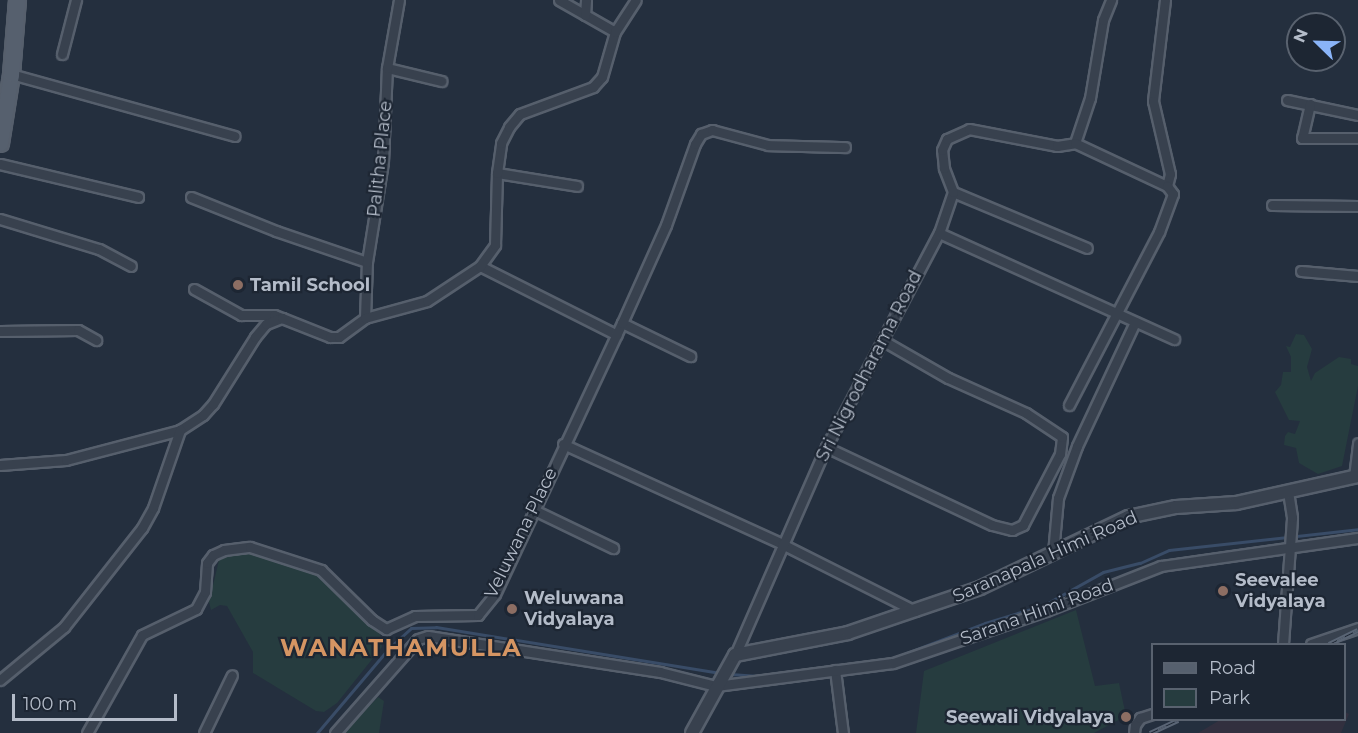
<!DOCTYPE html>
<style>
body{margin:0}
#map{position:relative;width:1358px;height:733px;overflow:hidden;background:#242f3e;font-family:Montserrat,sans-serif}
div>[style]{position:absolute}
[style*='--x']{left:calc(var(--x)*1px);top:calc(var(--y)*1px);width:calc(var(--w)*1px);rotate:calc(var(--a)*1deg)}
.medical>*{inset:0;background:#32303f}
.green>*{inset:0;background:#263c3f}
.stream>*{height:3px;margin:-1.5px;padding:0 1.5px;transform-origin:1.5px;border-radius:1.5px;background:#394c67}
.roads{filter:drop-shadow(2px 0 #565f6c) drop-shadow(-2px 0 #565f6c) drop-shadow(0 2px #565f6c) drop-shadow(0 -2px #565f6c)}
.minor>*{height:9px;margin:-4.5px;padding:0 4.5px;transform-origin:4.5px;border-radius:4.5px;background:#38414e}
.tertiary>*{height:12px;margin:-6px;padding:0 6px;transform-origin:6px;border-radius:6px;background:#38414e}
.primary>*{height:15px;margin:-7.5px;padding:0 7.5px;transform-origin:7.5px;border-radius:7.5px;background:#56606e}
.rail>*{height:5px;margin-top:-2.5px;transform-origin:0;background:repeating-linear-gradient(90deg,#1d2633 0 9px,#5a6575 0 18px);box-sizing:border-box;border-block:2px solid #5a6575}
.dots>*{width:16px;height:16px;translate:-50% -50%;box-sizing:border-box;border:3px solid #1d2633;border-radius:50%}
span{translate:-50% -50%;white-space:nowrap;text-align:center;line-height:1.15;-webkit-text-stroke:4.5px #1d2633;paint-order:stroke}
.street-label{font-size:18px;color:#b4bcc9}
.poi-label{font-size:18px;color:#b4bcc9;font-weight:700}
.left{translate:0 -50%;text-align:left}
.right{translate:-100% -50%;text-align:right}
.district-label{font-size:24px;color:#d59563;font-weight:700;letter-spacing:1.5px}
.legend{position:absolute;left:1151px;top:643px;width:195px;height:78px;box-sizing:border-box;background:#1d2633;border:2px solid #59626f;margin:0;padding:8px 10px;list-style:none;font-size:18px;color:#b4bcc9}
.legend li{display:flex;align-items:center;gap:12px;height:30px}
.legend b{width:30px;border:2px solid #59626f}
.north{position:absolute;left:1286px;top:12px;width:60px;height:60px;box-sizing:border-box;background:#1d2633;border:2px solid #59626f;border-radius:50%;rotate:293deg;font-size:16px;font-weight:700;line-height:24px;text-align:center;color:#b4bcc9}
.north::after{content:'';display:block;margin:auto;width:21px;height:27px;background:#8ab4f8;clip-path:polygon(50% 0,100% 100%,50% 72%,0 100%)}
.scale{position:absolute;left:12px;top:694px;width:165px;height:27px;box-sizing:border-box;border:3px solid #b4bcc9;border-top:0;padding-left:8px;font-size:18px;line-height:21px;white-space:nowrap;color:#b4bcc9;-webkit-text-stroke:4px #1d2633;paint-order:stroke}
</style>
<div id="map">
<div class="medical">
<i style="clip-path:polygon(1345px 712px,1349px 714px,1341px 733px,1198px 733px,1220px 720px,1344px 720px)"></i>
</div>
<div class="green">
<i style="clip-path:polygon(1296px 334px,1304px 335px,1312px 349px,1307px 367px,1311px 381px,1315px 373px,1339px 357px,1351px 359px,1351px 364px,1358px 366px,1358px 386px,1342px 466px,1318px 474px,1299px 463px,1296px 448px,1284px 445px,1285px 436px,1288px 432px,1295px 434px,1300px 421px,1289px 420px,1275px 392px,1281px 385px,1283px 372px,1291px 372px,1291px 357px,1286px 346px,1290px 347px)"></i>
<i style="clip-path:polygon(255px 551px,321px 575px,380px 634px,382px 647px,337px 703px,324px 712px,316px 711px,253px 673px,253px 652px,227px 606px,220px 605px,211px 610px,209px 602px,220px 556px)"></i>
<i style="clip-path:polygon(1076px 610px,1095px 686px,1119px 683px,1126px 716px,1094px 733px,916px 733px,924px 671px)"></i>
<i style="clip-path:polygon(378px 697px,384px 701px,379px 733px,344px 733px)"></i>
</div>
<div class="stream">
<i style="--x:891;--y:659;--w:101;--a:-21"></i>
<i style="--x:985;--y:623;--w:62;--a:-17"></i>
<i style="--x:1044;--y:605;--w:68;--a:-29.2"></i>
<i style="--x:1103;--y:572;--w:38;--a:-14"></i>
<i style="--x:1140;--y:563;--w:32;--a:-24"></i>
<i style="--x:1169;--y:550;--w:190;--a:-6.3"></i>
<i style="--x:730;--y:674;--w:32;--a:4"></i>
<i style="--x:317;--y:733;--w:111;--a:-49.7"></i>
<i style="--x:389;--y:648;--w:30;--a:-42"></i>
<i style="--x:411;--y:628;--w:25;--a:-2"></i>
<i style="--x:436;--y:627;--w:288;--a:9.2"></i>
</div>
<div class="roads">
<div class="minor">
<i style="--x:559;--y:0;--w:64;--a:29.7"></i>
<i style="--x:1165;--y:0;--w:102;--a:96.8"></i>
<i style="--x:1153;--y:101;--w:75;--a:76.9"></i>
<i style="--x:1170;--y:174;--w:12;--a:104"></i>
<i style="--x:585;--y:15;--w:15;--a:-86"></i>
<i style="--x:62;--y:54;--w:56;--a:-75.5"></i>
<i style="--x:387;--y:68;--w:56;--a:13.5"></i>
<i style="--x:11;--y:74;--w:232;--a:15.5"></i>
<i style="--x:1287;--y:100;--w:73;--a:11.9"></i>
<i style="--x:1310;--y:104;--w:35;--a:103"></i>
<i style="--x:1302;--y:138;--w:56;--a:0"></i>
<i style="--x:1075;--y:143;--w:47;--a:-71.6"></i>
<i style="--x:1090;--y:98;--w:79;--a:-80.5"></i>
<i style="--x:1103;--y:20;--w:22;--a:-68"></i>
<i style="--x:0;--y:164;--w:142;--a:13.4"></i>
<i style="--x:497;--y:173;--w:81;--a:9.2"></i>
<i style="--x:953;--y:192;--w:145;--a:22.7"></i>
<i style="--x:191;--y:197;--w:92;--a:21.8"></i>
<i style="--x:276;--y:231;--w:96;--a:18.8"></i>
<i style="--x:1272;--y:205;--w:86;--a:0.7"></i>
<i style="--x:0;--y:219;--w:103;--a:16.9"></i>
<i style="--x:99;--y:249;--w:36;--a:28"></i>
<i style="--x:939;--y:233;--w:43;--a:-71.1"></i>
<i style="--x:953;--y:192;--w:26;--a:-111"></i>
<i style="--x:944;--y:168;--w:18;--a:-96"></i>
<i style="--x:942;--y:150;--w:12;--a:-66"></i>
<i style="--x:947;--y:139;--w:24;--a:-24"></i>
<i style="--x:969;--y:129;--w:90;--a:10.9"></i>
<i style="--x:1057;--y:146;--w:18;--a:-9"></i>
<i style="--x:1075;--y:143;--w:102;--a:25.1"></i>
<i style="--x:1167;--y:186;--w:10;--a:53"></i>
<i style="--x:1173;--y:194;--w:40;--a:110.2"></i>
<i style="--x:1159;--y:232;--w:195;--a:117.5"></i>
<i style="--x:480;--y:266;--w:153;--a:26.7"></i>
<i style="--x:1301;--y:271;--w:57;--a:5"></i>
<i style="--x:194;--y:289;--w:54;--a:29"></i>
<i style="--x:241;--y:315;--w:33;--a:0"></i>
<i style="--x:274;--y:315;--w:9;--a:21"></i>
<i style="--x:365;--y:318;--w:56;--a:-88"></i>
<i style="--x:367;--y:262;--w:101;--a:-80.9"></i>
<i style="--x:383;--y:162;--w:94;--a:-87.6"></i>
<i style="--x:387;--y:68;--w:69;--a:-80"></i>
<i style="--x:622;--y:323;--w:76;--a:25.9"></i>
<i style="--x:0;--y:331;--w:78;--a:-0.7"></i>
<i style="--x:78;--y:330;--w:21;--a:29"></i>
<i style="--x:563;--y:444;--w:241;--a:24.5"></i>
<i style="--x:782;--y:544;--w:149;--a:26.7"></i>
<i style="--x:826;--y:447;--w:183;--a:25.2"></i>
<i style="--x:992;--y:525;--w:21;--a:14"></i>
<i style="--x:1012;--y:530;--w:12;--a:-24"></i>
<i style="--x:1023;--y:525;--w:80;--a:-62.5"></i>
<i style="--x:1060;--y:454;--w:17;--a:-83"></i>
<i style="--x:1062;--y:437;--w:43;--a:-146.3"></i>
<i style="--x:1026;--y:413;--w:85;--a:-155.8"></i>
<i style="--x:948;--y:378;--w:76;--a:-150.1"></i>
<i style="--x:0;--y:465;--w:66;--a:-4.3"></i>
<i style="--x:66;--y:460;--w:118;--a:-14.7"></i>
<i style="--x:180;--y:430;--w:27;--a:-33"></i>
<i style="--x:203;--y:415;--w:15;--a:-48"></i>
<i style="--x:213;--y:404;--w:79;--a:-57.9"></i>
<i style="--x:255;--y:337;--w:17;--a:-50"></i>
<i style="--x:266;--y:324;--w:17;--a:-21"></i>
<i style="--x:282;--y:318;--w:52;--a:21.6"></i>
<i style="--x:330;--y:337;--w:9;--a:0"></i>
<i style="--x:339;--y:337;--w:32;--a:-36"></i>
<i style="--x:365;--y:318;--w:64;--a:-15.3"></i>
<i style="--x:427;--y:301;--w:64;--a:-33.4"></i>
<i style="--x:480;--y:266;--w:26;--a:-54"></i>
<i style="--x:495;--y:245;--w:72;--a:-88.4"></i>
<i style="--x:497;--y:173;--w:30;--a:-82"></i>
<i style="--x:501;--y:143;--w:18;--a:-63"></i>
<i style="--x:509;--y:127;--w:17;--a:-50"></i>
<i style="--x:520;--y:114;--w:78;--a:-20.3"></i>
<i style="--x:593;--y:87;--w:13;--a:-48"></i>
<i style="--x:602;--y:77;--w:47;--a:-73.9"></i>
<i style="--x:615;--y:32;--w:38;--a:-57"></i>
<i style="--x:1354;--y:477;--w:34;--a:-83"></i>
<i style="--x:534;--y:510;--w:88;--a:25.7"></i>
<i style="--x:1053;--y:553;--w:55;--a:-84.8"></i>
<i style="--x:1058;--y:498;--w:55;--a:-69.9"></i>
<i style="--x:1077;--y:446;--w:137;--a:-64.9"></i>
<i style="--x:1283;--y:644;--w:127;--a:-85.9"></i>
<i style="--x:1292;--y:517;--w:26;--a:-99"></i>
<i style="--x:1311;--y:644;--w:50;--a:-18.8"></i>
<i style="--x:735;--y:655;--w:227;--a:-66.4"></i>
<i style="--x:826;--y:447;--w:242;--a:-62.2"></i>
<i style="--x:939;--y:233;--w:258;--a:24.3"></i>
<i style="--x:835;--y:670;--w:64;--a:82.8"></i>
<i style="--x:0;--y:680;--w:83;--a:-39.6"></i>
<i style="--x:64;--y:627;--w:126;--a:-51.8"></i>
<i style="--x:142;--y:528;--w:23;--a:-61"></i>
<i style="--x:153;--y:508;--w:83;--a:-70.9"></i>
<i style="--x:87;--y:733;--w:112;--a:-60.7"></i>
<i style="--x:142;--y:635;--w:60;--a:-25.7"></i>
<i style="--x:196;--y:609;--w:19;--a:-62"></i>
<i style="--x:205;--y:592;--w:29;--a:-86"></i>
<i style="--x:207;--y:563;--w:10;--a:-53"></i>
<i style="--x:213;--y:555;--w:12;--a:-24"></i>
<i style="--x:224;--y:550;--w:26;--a:-7"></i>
<i style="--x:250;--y:547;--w:75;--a:17.9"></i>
<i style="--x:321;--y:570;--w:71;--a:44.4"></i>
<i style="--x:372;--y:620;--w:17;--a:33"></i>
<i style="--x:386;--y:629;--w:32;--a:-24"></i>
<i style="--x:415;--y:616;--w:63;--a:-0.9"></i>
<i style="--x:478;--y:615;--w:27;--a:-51"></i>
<i style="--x:495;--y:594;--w:299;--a:-64.9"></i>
<i style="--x:622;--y:323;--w:107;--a:-65.8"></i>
<i style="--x:666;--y:225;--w:86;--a:-70.3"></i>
<i style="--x:695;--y:144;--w:12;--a:-59"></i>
<i style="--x:701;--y:134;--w:12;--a:-20"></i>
<i style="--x:712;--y:130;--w:58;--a:15"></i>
<i style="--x:768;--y:145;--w:77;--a:1.5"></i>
<i style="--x:204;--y:733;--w:64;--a:-64.2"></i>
<i style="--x:335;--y:733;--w:125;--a:-48.6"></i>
<i style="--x:418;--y:639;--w:10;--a:-17"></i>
<i style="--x:428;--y:636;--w:235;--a:8.8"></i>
<i style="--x:660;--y:672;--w:58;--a:14"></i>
<i style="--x:716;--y:686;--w:178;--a:-7.4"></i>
<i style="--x:893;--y:663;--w:162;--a:-18.8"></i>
<i style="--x:1046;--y:611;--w:123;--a:-21.4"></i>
<i style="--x:1161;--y:566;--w:199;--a:-8.1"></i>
<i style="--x:1134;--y:733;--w:8;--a:-83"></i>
<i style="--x:1135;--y:725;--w:9;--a:-54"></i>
<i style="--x:1140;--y:718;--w:13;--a:-18"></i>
</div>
<div class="tertiary">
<i style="--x:692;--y:733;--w:89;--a:-61.1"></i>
<i style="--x:735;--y:655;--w:115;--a:-11"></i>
<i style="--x:848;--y:633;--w:139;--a:-18.8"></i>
<i style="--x:980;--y:588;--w:164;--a:-25.6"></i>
<i style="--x:1128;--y:517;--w:49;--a:-11.8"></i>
<i style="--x:1176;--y:507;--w:60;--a:-3.8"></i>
<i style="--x:1236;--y:503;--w:125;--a:-12.5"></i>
</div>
<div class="primary">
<i style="--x:0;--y:143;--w:70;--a:-80.9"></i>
<i style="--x:11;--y:74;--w:74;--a:-85.4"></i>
</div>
</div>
<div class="rail">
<i style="--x:1329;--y:644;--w:32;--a:-26"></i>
<i style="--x:1150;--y:733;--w:31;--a:-25"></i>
</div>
<div class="dots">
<i style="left:238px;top:285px;background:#8d6e63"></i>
<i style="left:1223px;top:591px;background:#8d6e63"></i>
<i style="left:512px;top:609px;background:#8d6e63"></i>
<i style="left:1126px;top:717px;background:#8d6e63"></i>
</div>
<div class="street-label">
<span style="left:380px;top:159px;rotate:-84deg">Palitha Place</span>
<span style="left:869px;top:366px;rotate:-63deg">Sri Nigrodharama Road</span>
<span style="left:521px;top:533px;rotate:-64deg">Veluwana Place</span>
<span style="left:1045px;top:557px;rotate:-24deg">Saranapala Himi Road</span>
<span style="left:1037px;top:612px;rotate:-20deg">Sarana Himi Road</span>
</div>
<div class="poi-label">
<span class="left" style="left:250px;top:285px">Tamil School</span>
<span class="left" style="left:1235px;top:591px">Seevalee<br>Vidyalaya</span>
<span class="left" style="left:524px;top:609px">Weluwana<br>Vidyalaya</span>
<span class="right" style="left:1114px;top:717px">Seewali Vidyalaya</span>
</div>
<div class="district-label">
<span style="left:401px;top:648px">WANATHAMULLA</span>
</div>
<ul class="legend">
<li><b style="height:8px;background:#56606e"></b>Road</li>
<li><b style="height:16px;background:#263c3f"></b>Park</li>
</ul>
<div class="north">N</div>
<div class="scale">100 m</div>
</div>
